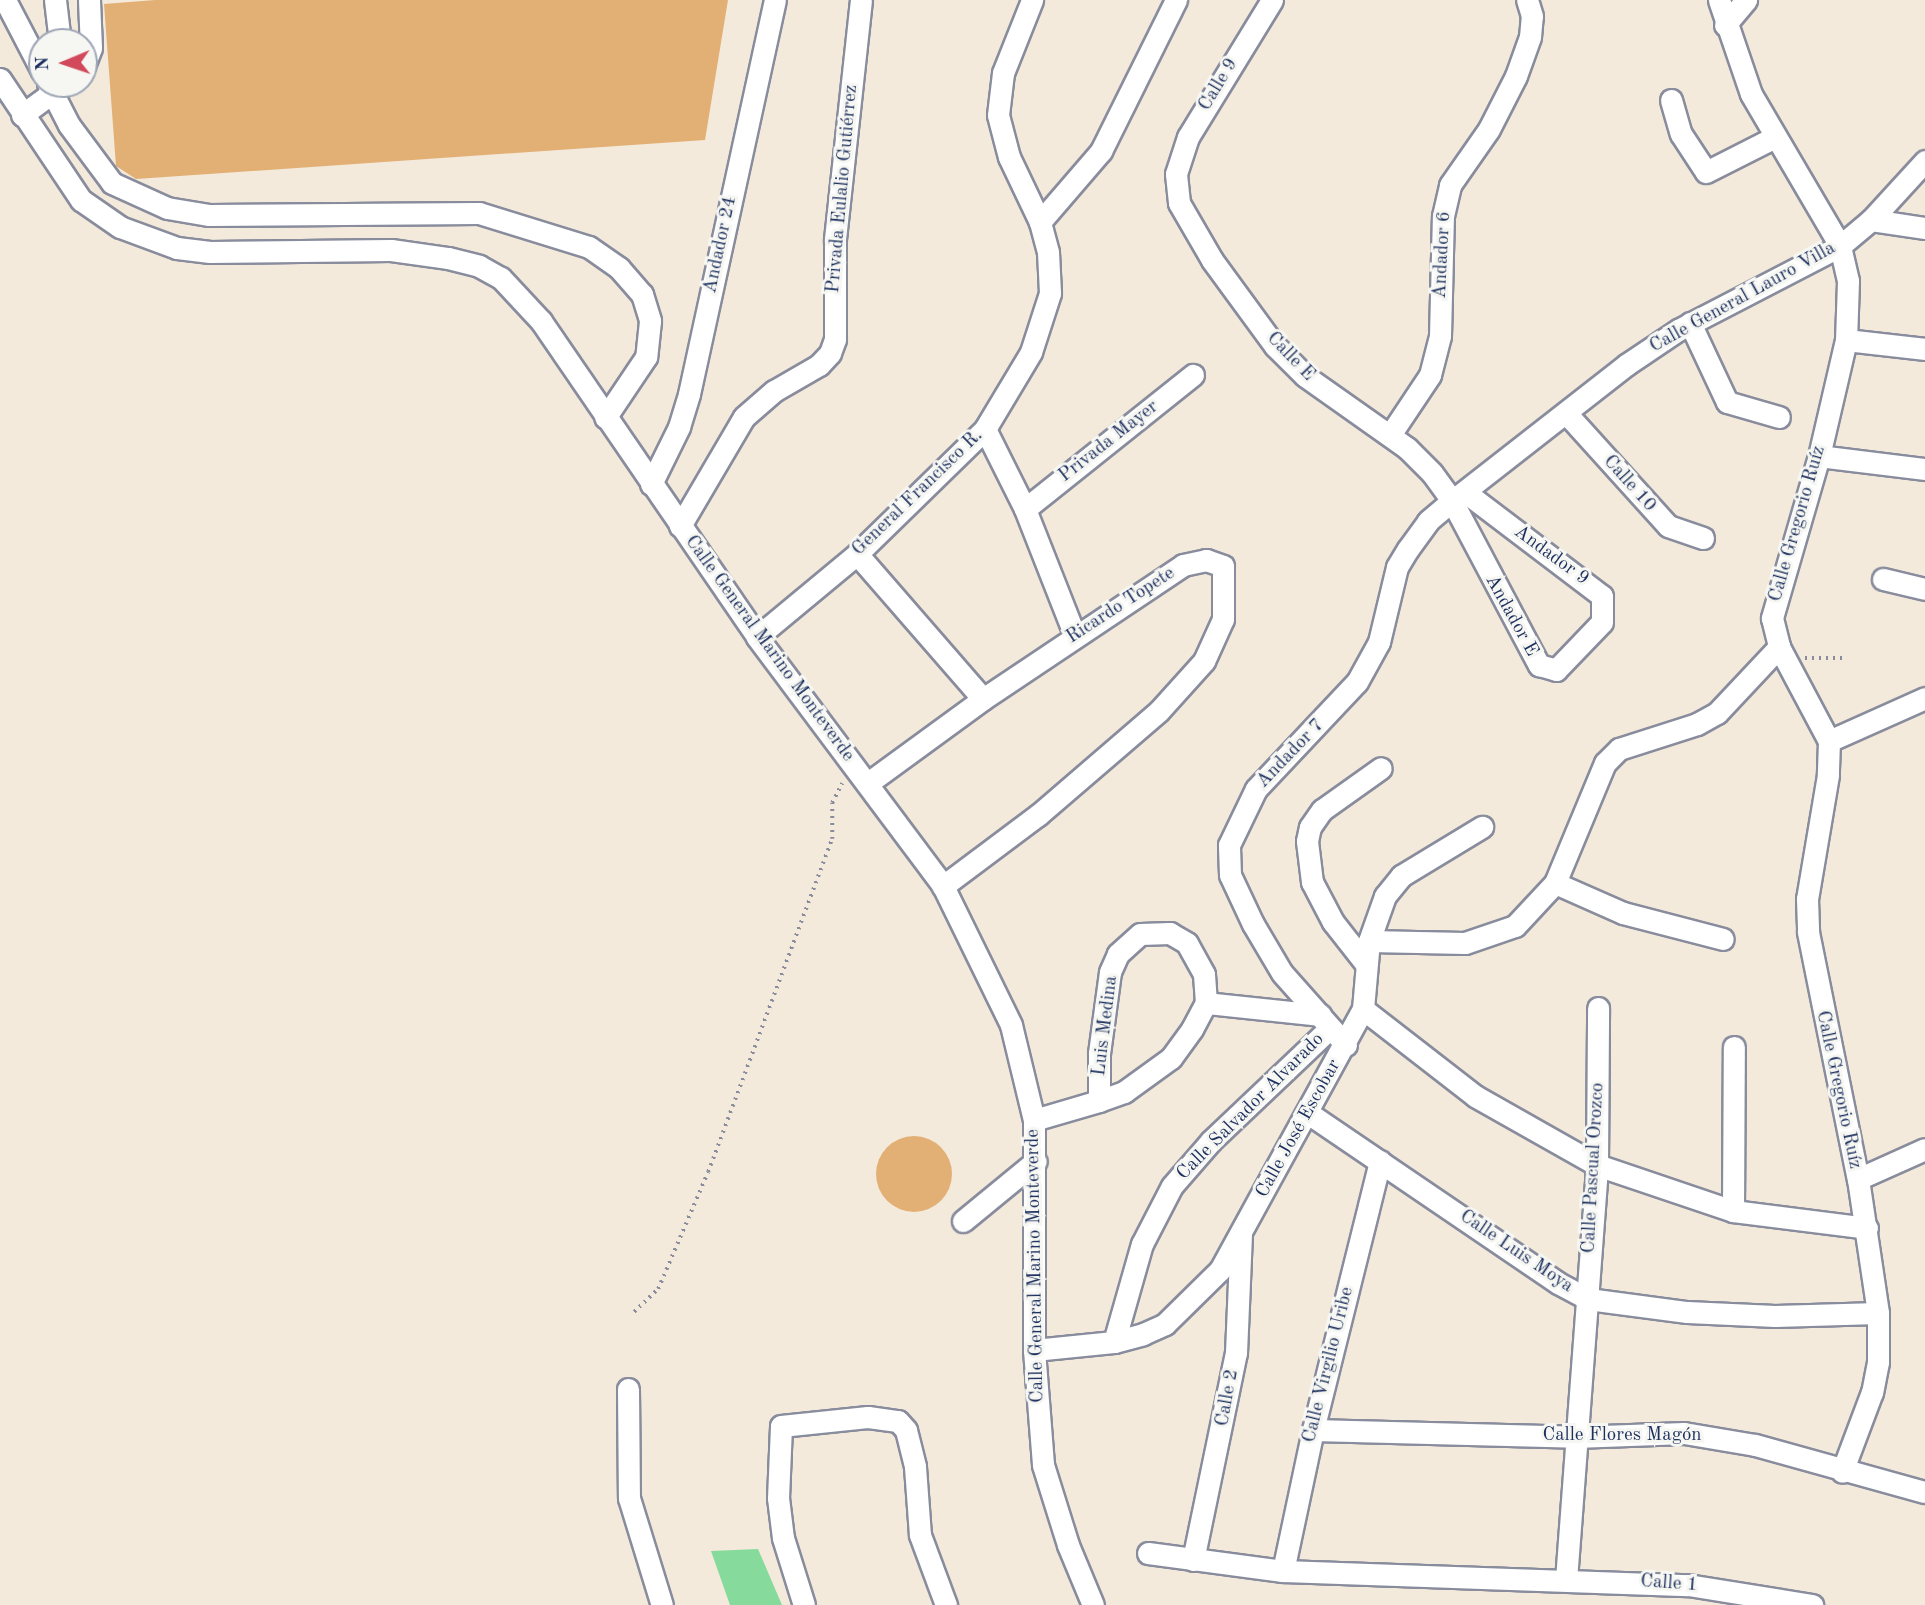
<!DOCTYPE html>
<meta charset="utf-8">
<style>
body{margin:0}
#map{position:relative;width:1925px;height:1605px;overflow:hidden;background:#f4eadb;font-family:"Old Standard TT",serif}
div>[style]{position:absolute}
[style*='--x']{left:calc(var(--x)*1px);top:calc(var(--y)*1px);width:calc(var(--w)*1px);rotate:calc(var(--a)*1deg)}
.green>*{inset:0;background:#86da9c}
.building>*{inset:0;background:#e2b075}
.round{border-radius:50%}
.path>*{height:3.5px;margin-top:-1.75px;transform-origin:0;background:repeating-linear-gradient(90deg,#888c9c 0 2px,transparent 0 7px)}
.roads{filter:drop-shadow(2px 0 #888c9c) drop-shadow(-2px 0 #888c9c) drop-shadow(0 2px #888c9c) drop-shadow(0 -2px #888c9c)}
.minor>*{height:21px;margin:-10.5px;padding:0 10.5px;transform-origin:10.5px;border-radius:10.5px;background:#fff}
span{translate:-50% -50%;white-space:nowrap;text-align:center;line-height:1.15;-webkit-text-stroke:6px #f6f6f2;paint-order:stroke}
.street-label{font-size:19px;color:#1b2f5e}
.north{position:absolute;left:28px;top:28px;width:70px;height:70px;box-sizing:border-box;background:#f6f6f2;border:2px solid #9ea6b7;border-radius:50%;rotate:268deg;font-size:19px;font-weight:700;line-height:28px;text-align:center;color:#1b2f5e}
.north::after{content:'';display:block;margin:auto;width:24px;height:32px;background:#d1495b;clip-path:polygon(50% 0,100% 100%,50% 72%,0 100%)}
</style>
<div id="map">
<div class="green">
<i style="clip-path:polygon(758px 1549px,782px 1605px,730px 1605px,711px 1551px)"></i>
</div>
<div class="building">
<i style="clip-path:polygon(155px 0,728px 0,705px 140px,136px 179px,116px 166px,104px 4px)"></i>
<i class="round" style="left:876px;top:1136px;width:76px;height:76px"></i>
</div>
<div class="path">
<i style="--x:1805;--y:658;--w:38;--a:0"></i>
<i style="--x:634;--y:1312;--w:33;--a:-44"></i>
<i style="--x:658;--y:1289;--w:127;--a:-66.9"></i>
<i style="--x:708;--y:1172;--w:355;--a:-69.6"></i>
<i style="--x:832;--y:839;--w:36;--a:-90"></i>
<i style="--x:832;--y:803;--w:22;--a:-63"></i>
</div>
<div class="roads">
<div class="minor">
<i style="--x:5;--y:0;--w:80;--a:62.5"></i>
<i style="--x:55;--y:0;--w:42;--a:83.2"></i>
<i style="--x:1272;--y:0;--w:161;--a:121.5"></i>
<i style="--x:1188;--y:137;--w:39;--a:108"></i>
<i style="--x:1176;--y:174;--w:29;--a:84"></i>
<i style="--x:1179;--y:203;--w:66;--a:59.9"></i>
<i style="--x:1212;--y:260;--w:107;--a:53.8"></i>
<i style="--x:1275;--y:346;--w:42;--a:45"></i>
<i style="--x:1305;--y:376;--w:125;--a:35.2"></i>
<i style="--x:1407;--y:448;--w:35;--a:45"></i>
<i style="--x:1432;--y:473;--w:34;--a:54"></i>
<i style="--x:1452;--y:501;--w:186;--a:62.1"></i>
<i style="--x:1539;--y:665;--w:18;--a:16"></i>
<i style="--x:1556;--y:670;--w:66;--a:-46.2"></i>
<i style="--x:1602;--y:622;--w:26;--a:-90"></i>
<i style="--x:1602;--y:596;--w:172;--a:-142.8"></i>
<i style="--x:1719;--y:0;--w:99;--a:71.2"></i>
<i style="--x:1751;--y:94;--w:176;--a:59.6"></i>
<i style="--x:1840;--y:246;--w:36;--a:77"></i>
<i style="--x:1848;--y:281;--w:59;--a:91.9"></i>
<i style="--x:1846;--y:340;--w:119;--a:103.1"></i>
<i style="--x:1819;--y:456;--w:169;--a:106.2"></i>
<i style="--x:1772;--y:618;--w:30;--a:76"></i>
<i style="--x:1779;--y:647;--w:106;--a:62"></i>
<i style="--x:1829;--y:741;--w:34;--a:92"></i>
<i style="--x:1828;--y:775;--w:126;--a:99.6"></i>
<i style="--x:1807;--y:899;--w:33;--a:88"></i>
<i style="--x:1808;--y:932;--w:252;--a:78.6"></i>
<i style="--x:1858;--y:1179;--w:135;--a:81.5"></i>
<i style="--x:1878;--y:1313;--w:49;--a:90"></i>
<i style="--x:1878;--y:1362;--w:31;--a:101"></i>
<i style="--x:1872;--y:1392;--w:85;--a:110.6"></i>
<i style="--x:1725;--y:25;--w:33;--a:-50"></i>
<i style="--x:84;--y:66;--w:19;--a:-69"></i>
<i style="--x:91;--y:48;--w:48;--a:-92.4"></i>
<i style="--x:0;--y:79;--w:146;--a:56.2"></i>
<i style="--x:81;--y:200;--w:47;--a:34.7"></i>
<i style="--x:120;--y:227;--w:61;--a:20.2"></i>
<i style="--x:177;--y:248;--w:33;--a:7"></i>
<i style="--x:210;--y:252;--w:181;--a:-0.6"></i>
<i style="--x:391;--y:250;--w:58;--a:8"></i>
<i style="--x:448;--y:258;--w:32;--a:14"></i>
<i style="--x:479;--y:266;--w:25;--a:29"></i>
<i style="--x:501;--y:278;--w:59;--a:47.1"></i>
<i style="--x:541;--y:321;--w:383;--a:55.6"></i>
<i style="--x:757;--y:637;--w:311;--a:53.2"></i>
<i style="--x:943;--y:886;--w:155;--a:63.9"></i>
<i style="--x:1011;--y:1025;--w:98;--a:76.4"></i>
<i style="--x:1034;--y:1120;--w:230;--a:90"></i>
<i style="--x:1034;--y:1350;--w:115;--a:85.5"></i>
<i style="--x:1043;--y:1465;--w:84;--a:72.6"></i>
<i style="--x:1068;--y:1545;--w:65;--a:67.4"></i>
<i style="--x:48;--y:84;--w:46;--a:62.9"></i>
<i style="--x:69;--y:125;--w:72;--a:53.4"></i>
<i style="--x:112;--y:183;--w:60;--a:24.4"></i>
<i style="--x:167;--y:208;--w:43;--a:9.5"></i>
<i style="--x:209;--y:215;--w:270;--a:-0.4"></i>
<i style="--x:479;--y:213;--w:115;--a:17.2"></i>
<i style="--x:589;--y:247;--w:37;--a:35"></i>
<i style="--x:619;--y:268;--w:35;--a:49"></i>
<i style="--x:642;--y:294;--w:28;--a:73"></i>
<i style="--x:650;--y:321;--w:36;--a:96"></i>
<i style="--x:646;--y:357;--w:73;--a:123.9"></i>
<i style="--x:1671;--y:100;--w:35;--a:74"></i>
<i style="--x:1681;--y:134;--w:45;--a:56.7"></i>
<i style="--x:1706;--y:172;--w:75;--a:-26.9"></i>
<i style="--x:22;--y:115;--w:52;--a:-36.4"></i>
<i style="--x:1871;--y:220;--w:55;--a:8.4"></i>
<i style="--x:1040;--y:222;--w:94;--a:-49.3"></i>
<i style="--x:1101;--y:151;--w:169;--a:-63.6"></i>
<i style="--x:1690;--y:323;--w:87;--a:64.9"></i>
<i style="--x:1727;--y:402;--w:54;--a:16.1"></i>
<i style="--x:1846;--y:340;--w:80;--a:6.5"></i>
<i style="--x:1566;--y:413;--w:152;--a:47.9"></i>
<i style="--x:1668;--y:526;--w:37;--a:19"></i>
<i style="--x:985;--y:429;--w:89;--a:63.4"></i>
<i style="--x:1025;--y:509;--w:136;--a:68.5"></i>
<i style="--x:1390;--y:435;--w:72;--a:-56.3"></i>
<i style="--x:1430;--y:375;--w:40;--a:-75.6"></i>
<i style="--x:1440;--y:336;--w:120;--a:-88.6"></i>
<i style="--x:1443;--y:216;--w:32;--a:-77"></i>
<i style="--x:1450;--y:185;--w:68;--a:-55.1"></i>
<i style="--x:1489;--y:129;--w:59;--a:-63"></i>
<i style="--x:1516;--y:76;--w:41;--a:-70.3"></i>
<i style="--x:1530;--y:37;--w:21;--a:-85"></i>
<i style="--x:1532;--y:16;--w:17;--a:-107"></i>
<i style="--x:1819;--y:456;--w:107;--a:7"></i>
<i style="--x:651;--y:484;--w:64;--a:-63.8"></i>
<i style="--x:679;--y:427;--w:34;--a:-73"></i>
<i style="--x:689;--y:394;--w:403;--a:-77.7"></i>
<i style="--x:1025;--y:509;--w:215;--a:-38.6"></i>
<i style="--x:680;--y:526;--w:126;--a:-59.6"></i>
<i style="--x:744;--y:417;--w:40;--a:-41"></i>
<i style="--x:774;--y:391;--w:52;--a:-30"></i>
<i style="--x:819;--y:365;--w:16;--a:-47"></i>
<i style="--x:830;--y:353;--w:15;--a:-70"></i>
<i style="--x:835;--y:339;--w:100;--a:-90"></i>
<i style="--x:835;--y:239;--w:240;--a:-83.8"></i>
<i style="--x:857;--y:554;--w:192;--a:49"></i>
<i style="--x:1883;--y:579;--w:43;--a:13.4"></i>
<i style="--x:757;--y:637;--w:130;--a:-39.7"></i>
<i style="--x:857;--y:554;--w:179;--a:-44.3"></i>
<i style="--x:985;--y:429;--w:90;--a:-59.1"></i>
<i style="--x:1031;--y:352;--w:62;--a:-72.1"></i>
<i style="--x:1050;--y:293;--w:41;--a:-92.8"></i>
<i style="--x:1048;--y:252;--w:31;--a:-105"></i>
<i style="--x:1040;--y:222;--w:72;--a:-115.5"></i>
<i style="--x:1009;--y:157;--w:43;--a:-104.7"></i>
<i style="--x:998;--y:115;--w:42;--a:-83.2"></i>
<i style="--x:1003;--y:73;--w:79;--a:-68.3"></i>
<i style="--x:1829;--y:741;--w:105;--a:-24.1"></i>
<i style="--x:868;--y:783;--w:142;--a:-36.1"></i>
<i style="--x:983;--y:699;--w:241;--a:-33.8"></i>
<i style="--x:1183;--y:565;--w:24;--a:-12"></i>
<i style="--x:1206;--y:560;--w:18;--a:19"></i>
<i style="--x:1223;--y:566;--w:53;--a:90"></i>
<i style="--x:1223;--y:619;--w:46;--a:114.3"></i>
<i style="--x:1204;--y:661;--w:67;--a:132"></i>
<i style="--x:1159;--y:711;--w:160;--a:139.3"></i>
<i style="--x:1038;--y:815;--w:119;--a:143.2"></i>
<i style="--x:1555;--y:883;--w:74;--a:23.8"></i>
<i style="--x:1623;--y:913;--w:103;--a:14.6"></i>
<i style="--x:1369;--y:941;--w:96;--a:1.2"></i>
<i style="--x:1465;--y:943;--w:53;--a:-18.8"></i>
<i style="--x:1515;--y:926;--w:59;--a:-47.1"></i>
<i style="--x:1555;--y:883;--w:130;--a:-67.4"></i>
<i style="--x:1605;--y:763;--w:20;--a:-45"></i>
<i style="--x:1619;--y:749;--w:82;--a:-17.8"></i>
<i style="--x:1697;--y:724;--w:23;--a:-29"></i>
<i style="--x:1717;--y:713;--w:91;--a:-46.8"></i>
<i style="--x:1366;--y:964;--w:53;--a:-128.2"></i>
<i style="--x:1333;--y:922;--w:45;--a:-117.7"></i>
<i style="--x:1312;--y:882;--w:41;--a:-97"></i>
<i style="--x:1307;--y:841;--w:14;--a:-78"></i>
<i style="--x:1310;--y:827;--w:21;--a:-55"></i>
<i style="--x:1322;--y:810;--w:72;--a:-35.4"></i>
<i style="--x:1206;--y:1003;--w:115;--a:6"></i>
<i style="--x:1363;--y:1009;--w:142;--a:37.8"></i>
<i style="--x:1475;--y:1096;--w:140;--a:29.5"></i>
<i style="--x:1597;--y:1165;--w:144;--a:18.7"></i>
<i style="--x:1733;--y:1211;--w:135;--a:7.2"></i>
<i style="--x:1346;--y:1045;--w:96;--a:-131.6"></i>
<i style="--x:1282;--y:973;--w:57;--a:-120.6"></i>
<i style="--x:1253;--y:924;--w:54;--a:-115.1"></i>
<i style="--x:1230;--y:875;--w:30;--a:-92"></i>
<i style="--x:1229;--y:845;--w:62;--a:-64.3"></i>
<i style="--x:1256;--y:789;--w:147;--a:-46.7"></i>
<i style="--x:1357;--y:682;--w:46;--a:-61.2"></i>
<i style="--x:1379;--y:642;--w:77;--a:-76.5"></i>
<i style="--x:1397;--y:567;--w:21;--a:-59"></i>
<i style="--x:1408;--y:549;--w:34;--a:-54"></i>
<i style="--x:1428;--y:521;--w:31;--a:-40"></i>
<i style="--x:1452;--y:501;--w:221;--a:-38"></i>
<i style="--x:1626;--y:365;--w:63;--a:-33.9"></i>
<i style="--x:1678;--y:330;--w:182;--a:-27.4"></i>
<i style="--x:1840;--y:246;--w:40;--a:-40"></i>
<i style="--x:1871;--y:220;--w:80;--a:-47.5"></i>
<i style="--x:1308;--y:1113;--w:302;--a:34.2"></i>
<i style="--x:1558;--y:1283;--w:34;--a:28"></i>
<i style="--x:1588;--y:1299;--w:100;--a:7.5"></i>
<i style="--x:1687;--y:1312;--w:88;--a:2.6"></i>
<i style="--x:1775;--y:1316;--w:103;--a:-1.7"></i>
<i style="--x:1034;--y:1120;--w:68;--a:-16.3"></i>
<i style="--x:1099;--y:1101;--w:27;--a:-20"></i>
<i style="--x:1124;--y:1092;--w:58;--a:-35.9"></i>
<i style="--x:1171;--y:1058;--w:36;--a:-54"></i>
<i style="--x:1192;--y:1029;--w:30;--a:-62"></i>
<i style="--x:1206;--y:1003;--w:29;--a:-94"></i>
<i style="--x:1204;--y:974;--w:35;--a:-119"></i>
<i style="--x:1187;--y:943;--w:20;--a:-150"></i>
<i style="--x:1170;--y:933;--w:30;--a:178"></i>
<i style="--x:1140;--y:934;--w:30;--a:138"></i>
<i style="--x:1118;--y:954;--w:20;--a:114"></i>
<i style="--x:1110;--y:972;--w:82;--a:97.7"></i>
<i style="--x:1099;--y:1053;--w:48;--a:90"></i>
<i style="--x:1858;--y:1179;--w:73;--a:-24.1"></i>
<i style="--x:1733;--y:1211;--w:164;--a:-89.7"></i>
<i style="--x:963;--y:1221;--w:94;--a:-39.4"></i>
<i style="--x:1114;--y:1342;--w:102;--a:-74.1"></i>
<i style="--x:1142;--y:1244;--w:65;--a:-62.7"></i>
<i style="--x:1172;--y:1186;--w:60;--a:-49.1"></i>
<i style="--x:1211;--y:1141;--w:164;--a:-43.5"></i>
<i style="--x:1034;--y:1350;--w:80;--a:-5.7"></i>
<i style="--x:1114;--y:1342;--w:30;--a:-15"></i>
<i style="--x:1143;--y:1334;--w:24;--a:-24"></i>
<i style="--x:1165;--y:1324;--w:77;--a:-44.5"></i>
<i style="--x:1220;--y:1270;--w:298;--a:-61.3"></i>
<i style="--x:1363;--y:1009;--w:68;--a:-85"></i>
<i style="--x:1369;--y:941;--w:48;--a:-70.4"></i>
<i style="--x:1385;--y:896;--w:26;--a:-51"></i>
<i style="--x:1401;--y:876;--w:95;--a:-31.2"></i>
<i style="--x:628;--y:1389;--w:109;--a:89.5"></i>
<i style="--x:629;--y:1498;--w:112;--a:72.9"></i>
<i style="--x:1313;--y:1430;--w:262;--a:1.5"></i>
<i style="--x:1575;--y:1437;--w:109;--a:-2.1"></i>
<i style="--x:1684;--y:1433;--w:72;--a:9.6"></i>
<i style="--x:1755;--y:1445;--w:176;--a:15.5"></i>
<i style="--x:1148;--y:1553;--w:136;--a:7.6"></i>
<i style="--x:1283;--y:1571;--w:405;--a:2"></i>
<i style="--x:1688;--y:1585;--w:126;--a:9.2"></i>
<i style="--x:1193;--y:1560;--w:211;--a:-78.3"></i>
<i style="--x:1236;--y:1353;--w:118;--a:-87.6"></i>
<i style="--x:1283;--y:1571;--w:144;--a:-78"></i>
<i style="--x:1313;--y:1430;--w:277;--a:-76"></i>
<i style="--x:1566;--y:1580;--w:416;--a:-85.7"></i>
<i style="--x:1597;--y:1165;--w:157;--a:-89.6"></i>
<i style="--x:804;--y:1605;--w:70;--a:-107.4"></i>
<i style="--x:783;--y:1538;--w:40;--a:-97.1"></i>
<i style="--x:778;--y:1498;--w:72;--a:-87.6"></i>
<i style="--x:781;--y:1426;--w:87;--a:-5.9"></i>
<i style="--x:868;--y:1417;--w:30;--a:8"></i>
<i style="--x:898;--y:1421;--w:12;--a:48"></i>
<i style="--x:906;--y:1430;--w:38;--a:76"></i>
<i style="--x:915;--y:1467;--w:68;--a:85.8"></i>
<i style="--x:920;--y:1535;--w:75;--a:69.6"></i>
</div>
</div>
<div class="street-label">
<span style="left:1219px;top:85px;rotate:-59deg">Calle 9</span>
<span style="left:843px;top:189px;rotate:-85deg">Privada Eulalio Gutiérrez</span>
<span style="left:721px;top:245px;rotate:-78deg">Andador 24</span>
<span style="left:1443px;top:255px;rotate:-87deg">Andador 6</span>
<span style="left:1743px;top:298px;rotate:-29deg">Calle General Lauro Villa</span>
<span style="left:1290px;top:357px;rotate:46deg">Calle E</span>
<span style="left:1109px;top:442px;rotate:-38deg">Privada Mayer</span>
<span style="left:1629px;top:484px;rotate:48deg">Calle 10</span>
<span style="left:918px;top:493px;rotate:-44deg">General Francisco R.</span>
<span style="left:1798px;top:524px;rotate:-74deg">Calle Gregorio Ruíz</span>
<span style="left:1551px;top:556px;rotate:36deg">Andador 9</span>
<span style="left:1121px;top:606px;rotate:-33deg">Ricardo Topete</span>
<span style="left:1511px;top:616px;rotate:61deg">Andador E</span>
<span style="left:769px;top:649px;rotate:54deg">Calle General Marino Monteverde</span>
<span style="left:1291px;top:754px;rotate:-46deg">Andador 7</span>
<span style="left:1106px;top:1026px;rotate:-83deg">Luis Medina</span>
<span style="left:1838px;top:1090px;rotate:78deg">Calle Gregorio Ruíz</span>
<span style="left:1251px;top:1107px;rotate:-45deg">Calle Salvador Alvarado</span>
<span style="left:1299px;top:1129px;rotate:-61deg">Calle José Escobar</span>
<span style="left:1594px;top:1168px;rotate:-87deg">Calle Pascual Orozco</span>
<span style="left:1516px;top:1252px;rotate:34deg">Calle Luis Moya</span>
<span style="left:1036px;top:1266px;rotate:-91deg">Calle General Marino Monteverde</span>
<span style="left:1329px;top:1365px;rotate:-76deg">Calle Virgilio Uribe</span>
<span style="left:1228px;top:1398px;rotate:-80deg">Calle 2</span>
<span style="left:1622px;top:1436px">Calle Flores Magón</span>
<span style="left:1669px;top:1584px;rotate:4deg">Calle 1</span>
</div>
<div class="north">N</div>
</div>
